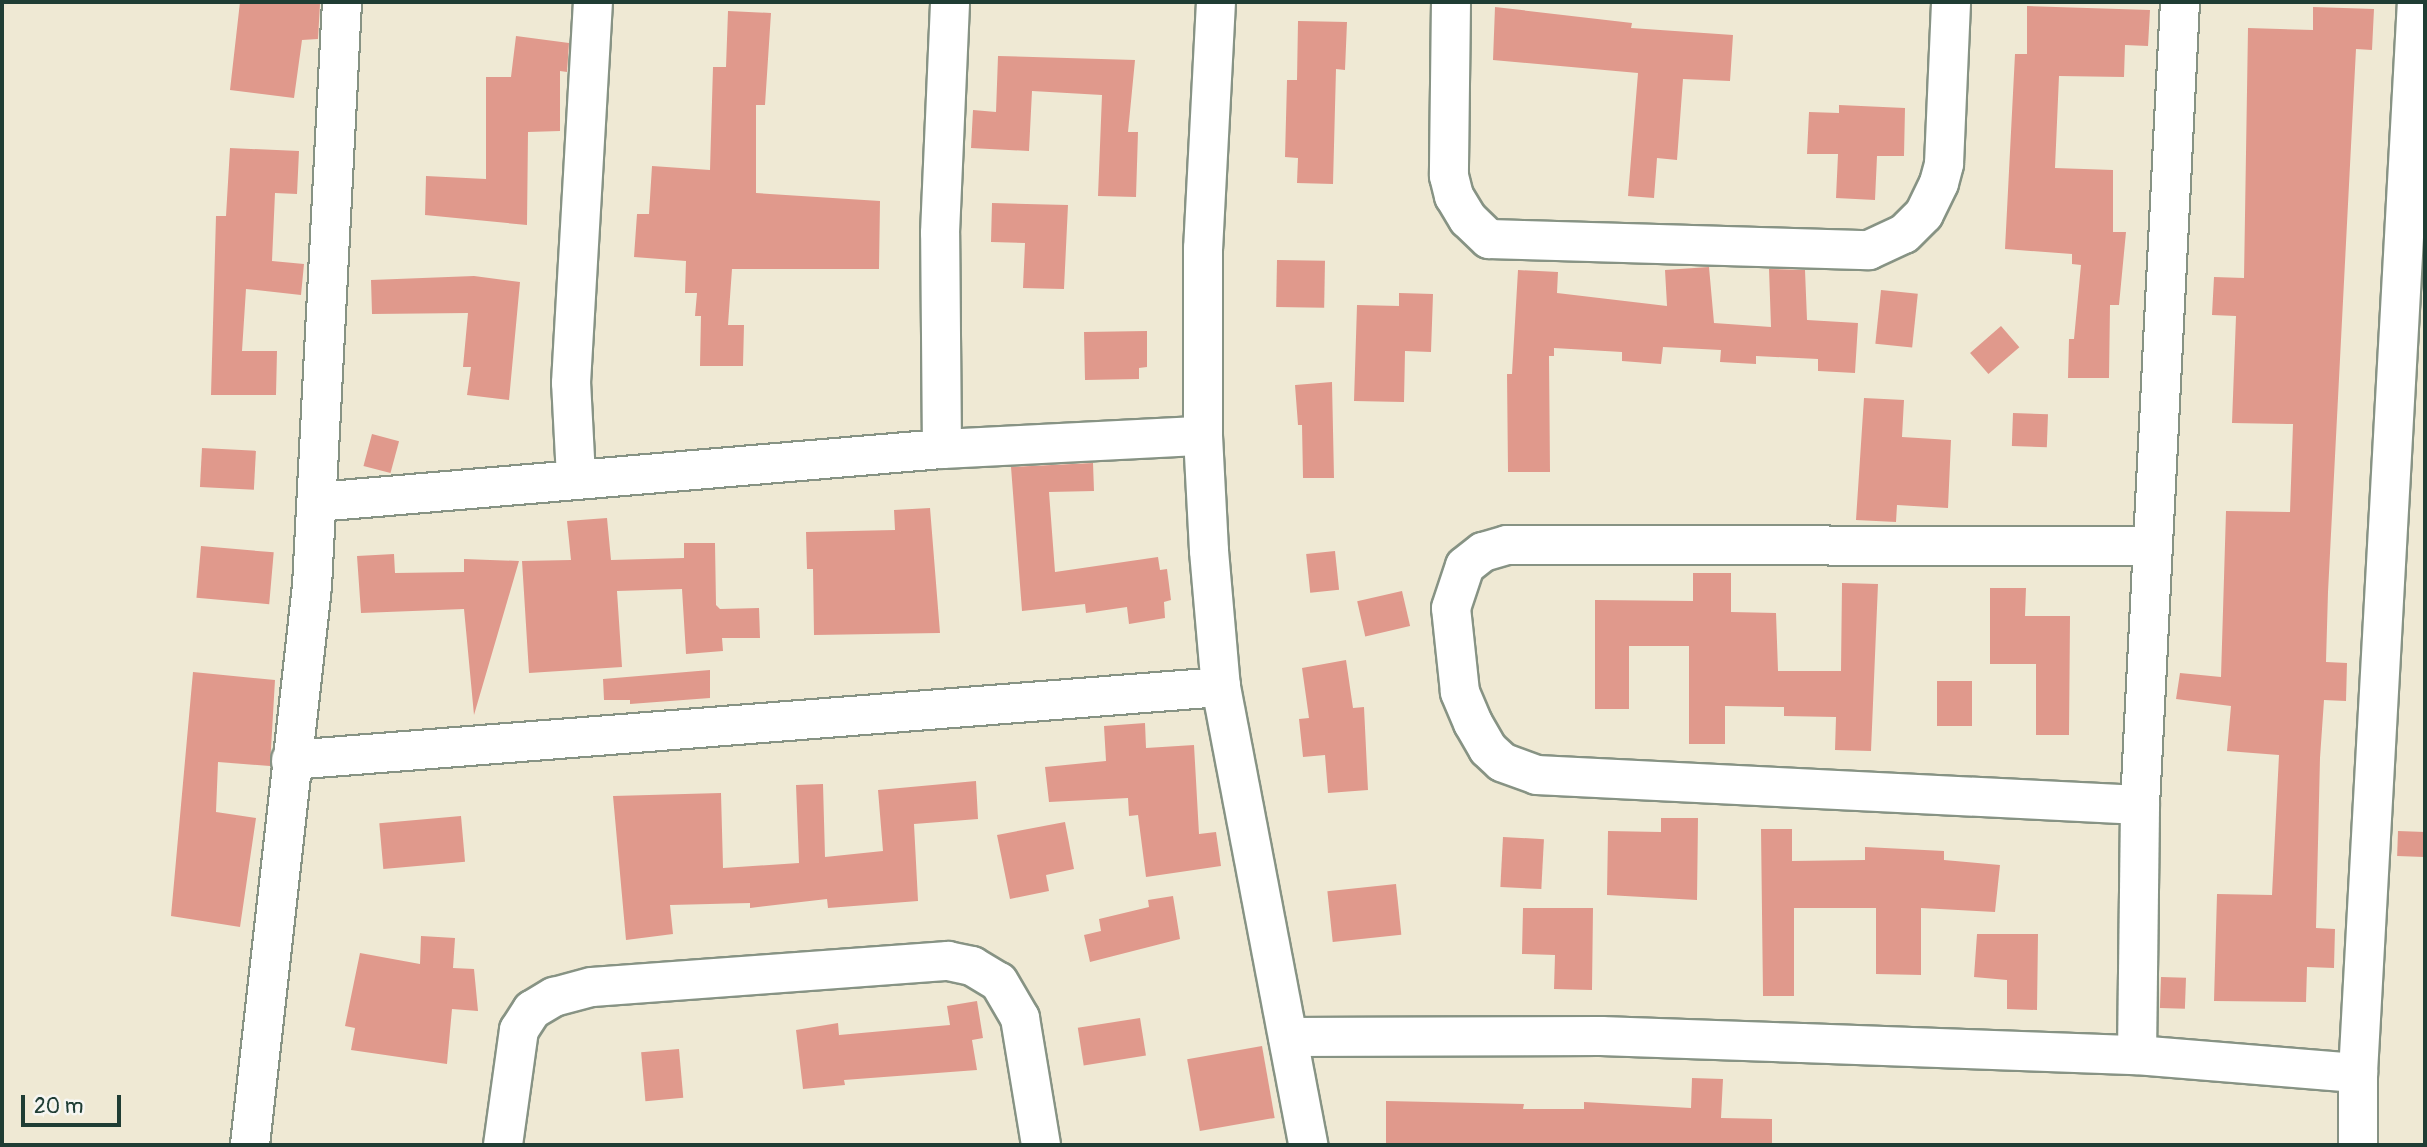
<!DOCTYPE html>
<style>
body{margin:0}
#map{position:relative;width:2427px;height:1147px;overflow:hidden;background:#efe9d4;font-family:Pangolin,sans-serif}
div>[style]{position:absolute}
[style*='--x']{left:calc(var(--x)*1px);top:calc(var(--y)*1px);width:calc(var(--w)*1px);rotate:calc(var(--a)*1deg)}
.building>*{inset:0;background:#e0998c;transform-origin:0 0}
.roads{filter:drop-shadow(2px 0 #879384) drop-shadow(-2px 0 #879384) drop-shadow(0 2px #879384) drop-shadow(0 -2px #879384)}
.minor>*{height:38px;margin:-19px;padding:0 19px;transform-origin:19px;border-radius:19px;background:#fff}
span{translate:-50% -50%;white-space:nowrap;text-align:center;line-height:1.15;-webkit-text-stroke:7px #f6f6f2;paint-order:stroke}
.frame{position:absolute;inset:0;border:4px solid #1f3d34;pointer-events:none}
.scale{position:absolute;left:21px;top:1095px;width:100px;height:32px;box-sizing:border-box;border:4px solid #1f3d34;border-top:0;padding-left:9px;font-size:21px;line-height:24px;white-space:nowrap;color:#1f3d34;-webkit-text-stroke:5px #f6f6f2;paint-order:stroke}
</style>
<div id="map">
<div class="building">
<i style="clip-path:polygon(240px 2px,320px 4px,318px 39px,302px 40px,294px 98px,230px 90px)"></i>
<i style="clip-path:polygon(2027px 6px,2150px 10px,2148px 46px,2125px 45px,2124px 77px,2059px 76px,2055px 168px,2113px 170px,2113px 232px,2126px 232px,2119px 305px,2110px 305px,2109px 378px,2068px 378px,2069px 339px,2074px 339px,2081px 265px,2072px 264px,2072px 254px,2005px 249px,2015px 54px,2027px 54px)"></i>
<i style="clip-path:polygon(1495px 7px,1632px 23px,1631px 28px,1733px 35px,1730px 81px,1683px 79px,1677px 160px,1657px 158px,1654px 198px,1628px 196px,1638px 73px,1493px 60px)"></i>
<i style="clip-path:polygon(2313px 7px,2374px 9px,2372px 50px,2356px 49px,2328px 592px,2326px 662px,2347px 663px,2346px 701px,2324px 700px,2320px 758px,2316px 928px,2335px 929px,2334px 968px,2307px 967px,2306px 1002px,2214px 1001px,2217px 894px,2272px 895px,2279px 755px,2227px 751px,2231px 706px,2176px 699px,2180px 673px,2221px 677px,2226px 511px,2290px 512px,2293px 424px,2232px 423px,2236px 316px,2212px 315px,2214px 277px,2244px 278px,2248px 28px,2313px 30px)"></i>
<i style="clip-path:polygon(728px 11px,771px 13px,765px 105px,756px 105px,756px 193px,880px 201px,879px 269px,732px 269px,728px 325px,744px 325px,743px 366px,700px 366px,701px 316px,695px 316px,697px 293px,685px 293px,686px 261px,634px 257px,637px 214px,649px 214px,652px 166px,710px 170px,713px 67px,726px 67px)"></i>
<i style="clip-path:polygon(1298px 21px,1347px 22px,1345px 70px,1336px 69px,1333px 184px,1297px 183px,1298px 158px,1285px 157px,1287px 80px,1297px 80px)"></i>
<i style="clip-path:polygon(516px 36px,569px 43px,567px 72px,560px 71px,560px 131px,528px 132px,527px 225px,425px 215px,426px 176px,486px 179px,486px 77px,511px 77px)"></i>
<i style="clip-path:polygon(998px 56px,1135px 60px,1128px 132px,1138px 132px,1136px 197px,1098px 196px,1102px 95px,1032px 91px,1029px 151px,971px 148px,973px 110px,996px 112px)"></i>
<i style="clip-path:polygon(1839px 105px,1905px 108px,1904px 156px,1877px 156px,1875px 200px,1836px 198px,1838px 154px,1807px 154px,1809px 112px,1839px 113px)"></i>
<i style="clip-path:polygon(230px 148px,299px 151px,297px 194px,275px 193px,272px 261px,304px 264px,301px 295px,246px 289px,242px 351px,277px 351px,276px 395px,211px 395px,216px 216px,226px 216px)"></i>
<i style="clip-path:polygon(992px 203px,1068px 205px,1064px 289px,1023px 288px,1025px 243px,991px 242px)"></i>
<i style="left:1277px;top:260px;width:48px;height:47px;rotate:1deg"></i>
<i style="clip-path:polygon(1709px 267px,1714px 323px,1771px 327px,1769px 269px,1805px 270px,1807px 320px,1858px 323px,1855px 373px,1818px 371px,1818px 359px,1756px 356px,1756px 364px,1720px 362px,1721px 350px,1663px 347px,1661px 364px,1622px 361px,1622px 352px,1554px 348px,1554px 356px,1549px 356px,1550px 472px,1508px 472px,1507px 374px,1512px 374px,1518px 270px,1558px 272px,1557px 293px,1667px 306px,1665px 270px)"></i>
<i style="clip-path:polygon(474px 276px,520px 282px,509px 400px,467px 395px,471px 367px,463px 367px,468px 313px,372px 314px,371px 280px)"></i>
<i style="left:1881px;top:290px;width:37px;height:54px;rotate:6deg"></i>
<i style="clip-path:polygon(1399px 293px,1433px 294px,1431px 352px,1405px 351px,1404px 402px,1354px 401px,1357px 305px,1399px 306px)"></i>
<i style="left:2001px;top:326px;width:28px;height:41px;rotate:49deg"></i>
<i style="clip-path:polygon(1147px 331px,1147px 367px,1139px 368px,1139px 379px,1085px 380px,1084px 332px)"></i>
<i style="clip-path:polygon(1332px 382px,1334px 478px,1303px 478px,1302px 425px,1298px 425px,1295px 385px)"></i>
<i style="clip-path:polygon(1864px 398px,1904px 400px,1902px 437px,1951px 440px,1948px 508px,1897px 505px,1896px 522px,1856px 520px)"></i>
<i style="left:2013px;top:413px;width:35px;height:33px;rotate:2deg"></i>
<i style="left:372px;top:434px;width:28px;height:33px;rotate:15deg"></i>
<i style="left:202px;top:448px;width:54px;height:39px;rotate:3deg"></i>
<i style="clip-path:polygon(1093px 463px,1094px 491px,1049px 492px,1055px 572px,1158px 557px,1160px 570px,1167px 569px,1171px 600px,1164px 602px,1165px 618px,1129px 624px,1127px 607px,1086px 613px,1085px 604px,1022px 611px,1011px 467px)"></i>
<i style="clip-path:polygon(930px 508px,940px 633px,814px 635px,813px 569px,807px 569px,806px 532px,895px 530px,894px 510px)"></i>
<i style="clip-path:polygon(607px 518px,611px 560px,684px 558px,684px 543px,715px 543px,716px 605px,720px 609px,759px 608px,760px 638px,722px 638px,723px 651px,686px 654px,682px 589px,617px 591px,622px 667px,529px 673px,522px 561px,571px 560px,567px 521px)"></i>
<i style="left:201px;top:546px;width:73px;height:52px;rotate:5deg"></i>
<i style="left:1335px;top:551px;width:39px;height:29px;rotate:84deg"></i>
<i style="clip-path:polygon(394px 554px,395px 573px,464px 572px,464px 559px,519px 561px,474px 715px,464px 609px,361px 613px,357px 556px)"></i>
<i style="clip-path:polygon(1693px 573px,1731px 573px,1731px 612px,1776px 613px,1778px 671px,1841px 671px,1842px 583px,1878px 584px,1871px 751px,1835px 750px,1836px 717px,1784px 716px,1784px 707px,1725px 706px,1725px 744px,1689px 744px,1689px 646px,1629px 646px,1629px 709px,1595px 709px,1595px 600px,1693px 601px)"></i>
<i style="clip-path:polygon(1990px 588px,2026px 588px,2025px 616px,2070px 616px,2069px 735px,2036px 735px,2036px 664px,1990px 664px)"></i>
<i style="left:1402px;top:591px;width:36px;height:46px;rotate:77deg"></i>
<i style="clip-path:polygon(1346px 660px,1353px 708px,1364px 707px,1368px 790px,1328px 793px,1325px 755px,1303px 757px,1299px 719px,1309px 718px,1302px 668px)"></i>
<i style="clip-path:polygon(710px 670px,710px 698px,630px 704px,630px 700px,604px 700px,603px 679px)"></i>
<i style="clip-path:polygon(193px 672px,275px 680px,270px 766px,218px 762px,216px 812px,256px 818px,240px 927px,171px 916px)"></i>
<i style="left:1937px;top:681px;width:35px;height:45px"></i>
<i style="clip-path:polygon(1145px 723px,1146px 748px,1194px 745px,1199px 834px,1216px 832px,1221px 866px,1146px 877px,1138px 815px,1129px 816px,1128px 798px,1049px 802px,1045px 767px,1106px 761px,1104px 726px)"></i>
<i style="clip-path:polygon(976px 781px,978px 819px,914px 824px,918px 901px,828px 908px,827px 899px,750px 908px,750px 903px,670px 905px,673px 934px,626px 940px,613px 796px,721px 793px,723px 868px,799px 863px,796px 785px,823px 784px,825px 857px,883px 851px,878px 790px)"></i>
<i style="left:461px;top:816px;width:46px;height:82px;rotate:85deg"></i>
<i style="clip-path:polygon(1661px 818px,1698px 818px,1697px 900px,1607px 895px,1608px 831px,1661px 832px)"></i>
<i style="clip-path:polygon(1065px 822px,1074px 869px,1046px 875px,1049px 891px,1010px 899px,997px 835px)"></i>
<i style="clip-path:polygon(1761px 829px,1792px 829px,1792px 861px,1865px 860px,1865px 847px,1944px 851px,1944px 860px,2000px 865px,1995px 912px,1921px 908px,1921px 975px,1876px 974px,1876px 908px,1794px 908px,1794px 996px,1763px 996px)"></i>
<i style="left:2398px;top:831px;width:27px;height:25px;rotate:2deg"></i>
<i style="left:1503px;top:837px;width:41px;height:50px;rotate:3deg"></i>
<i style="left:1396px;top:884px;width:51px;height:69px;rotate:84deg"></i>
<i style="clip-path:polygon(1173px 896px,1180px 939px,1090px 962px,1084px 935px,1101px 931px,1099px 919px,1149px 907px,1148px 900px)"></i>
<i style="clip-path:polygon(1523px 908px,1593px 908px,1592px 990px,1554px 989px,1555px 955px,1522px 954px)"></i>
<i style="clip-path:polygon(1977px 934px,2038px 934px,2037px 1010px,2007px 1009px,2007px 980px,1974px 977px)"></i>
<i style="clip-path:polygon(421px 936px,455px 938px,453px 968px,474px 969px,478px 1011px,452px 1009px,447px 1064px,351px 1050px,355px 1028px,345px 1026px,360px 953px,420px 964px)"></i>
<i style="left:2161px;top:977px;width:25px;height:31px;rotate:2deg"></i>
<i style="clip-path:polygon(977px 1001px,983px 1038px,972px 1040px,977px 1070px,844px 1080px,845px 1085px,803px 1089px,796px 1030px,838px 1023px,839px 1035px,950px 1025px,947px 1006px)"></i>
<i style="left:1140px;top:1018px;width:38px;height:63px;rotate:81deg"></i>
<i style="left:1262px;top:1046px;width:73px;height:76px;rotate:80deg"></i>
<i style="left:679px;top:1049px;width:49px;height:38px;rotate:85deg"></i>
<i style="clip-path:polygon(1692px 1078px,1723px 1079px,1721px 1118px,1772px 1119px,1772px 1145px,1386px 1144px,1386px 1101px,1524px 1104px,1523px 1109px,1584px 1109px,1584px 1102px,1691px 1108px)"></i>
</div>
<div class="roads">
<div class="minor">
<i style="--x:1216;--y:2;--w:246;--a:93"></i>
<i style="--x:1203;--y:248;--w:188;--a:90"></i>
<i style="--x:1203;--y:436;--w:115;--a:87"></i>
<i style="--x:1209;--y:551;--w:137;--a:85"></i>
<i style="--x:1221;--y:687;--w:466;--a:79.2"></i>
<i style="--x:1451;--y:2;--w:174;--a:90.7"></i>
<i style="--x:1449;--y:176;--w:21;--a:76"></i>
<i style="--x:1454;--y:196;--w:27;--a:59"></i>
<i style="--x:1468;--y:219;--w:29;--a:44"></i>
<i style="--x:1489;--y:239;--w:380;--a:1.7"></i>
<i style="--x:1869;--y:250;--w:38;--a:-25"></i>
<i style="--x:1904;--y:234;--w:28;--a:-45"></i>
<i style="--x:1924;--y:214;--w:34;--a:-64"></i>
<i style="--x:1939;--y:183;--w:20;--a:-75"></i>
<i style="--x:1944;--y:164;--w:162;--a:-87.5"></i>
<i style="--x:942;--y:449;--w:216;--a:-90.5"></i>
<i style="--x:940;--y:233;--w:231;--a:-87.5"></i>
<i style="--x:576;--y:477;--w:94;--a:-93"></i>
<i style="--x:571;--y:383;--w:382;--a:-86.7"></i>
<i style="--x:317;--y:502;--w:627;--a:-4.85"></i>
<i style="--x:942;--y:449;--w:261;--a:-2.9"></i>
<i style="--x:291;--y:760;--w:933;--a:-4.49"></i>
<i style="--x:2140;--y:805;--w:604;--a:-177.15"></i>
<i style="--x:1537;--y:775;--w:37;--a:-160"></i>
<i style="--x:1502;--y:762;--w:19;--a:-137"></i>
<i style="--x:1488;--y:749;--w:30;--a:-120"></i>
<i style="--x:1473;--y:723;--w:34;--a:-113"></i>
<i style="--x:1460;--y:692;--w:84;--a:-96.1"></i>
<i style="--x:1451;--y:608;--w:44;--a:-71.6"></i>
<i style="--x:1465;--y:566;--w:23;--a:-38"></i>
<i style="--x:1483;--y:552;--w:25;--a:-16"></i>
<i style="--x:1507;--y:545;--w:644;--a:0.09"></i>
<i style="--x:1288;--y:1037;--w:313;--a:-0.2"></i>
<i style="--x:1601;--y:1036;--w:201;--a:2"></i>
<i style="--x:1802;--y:1043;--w:335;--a:2.1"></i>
<i style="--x:2137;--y:1055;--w:222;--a:4.7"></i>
<i style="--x:2137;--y:1055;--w:250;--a:-89.3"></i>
<i style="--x:2140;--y:805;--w:804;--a:-87.15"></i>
<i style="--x:250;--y:1145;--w:562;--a:-83.67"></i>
<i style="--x:312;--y:586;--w:585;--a:-87.06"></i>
<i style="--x:503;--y:1145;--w:116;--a:-82.1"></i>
<i style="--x:519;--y:1030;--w:24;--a:-57"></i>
<i style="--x:532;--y:1010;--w:26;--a:-31"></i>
<i style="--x:554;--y:997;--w:39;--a:-15"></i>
<i style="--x:592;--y:987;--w:357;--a:-4.2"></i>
<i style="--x:948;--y:961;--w:25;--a:12"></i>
<i style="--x:972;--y:966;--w:31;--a:31"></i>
<i style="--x:999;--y:982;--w:42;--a:59.7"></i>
<i style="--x:1020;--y:1018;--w:129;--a:80.6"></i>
<i style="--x:2358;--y:1145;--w:72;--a:-90"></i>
<i style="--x:2358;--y:1073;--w:1073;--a:-86.85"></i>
</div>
</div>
<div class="frame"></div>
<div class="scale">20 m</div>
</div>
